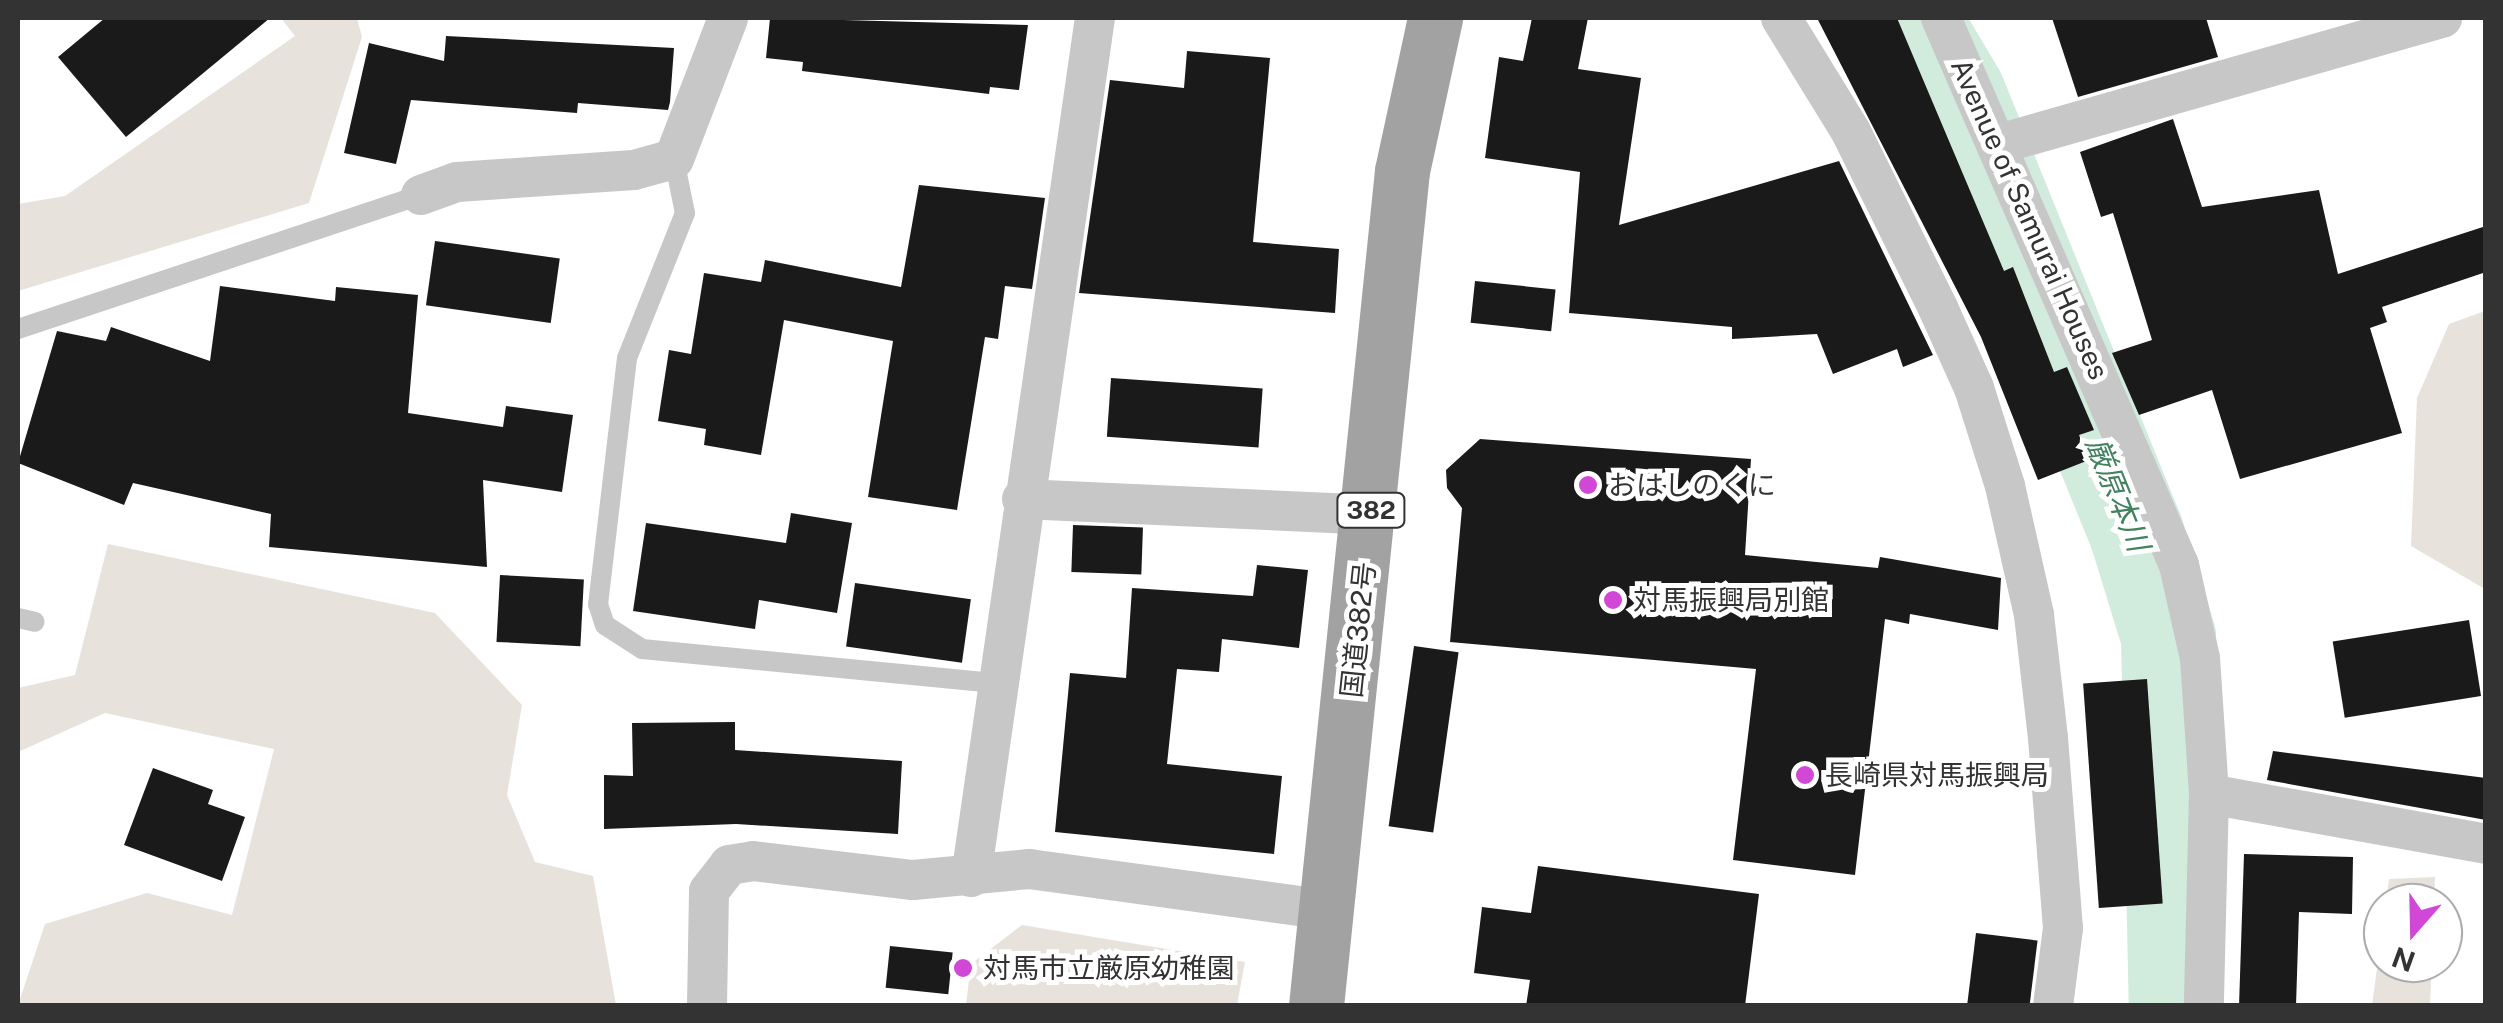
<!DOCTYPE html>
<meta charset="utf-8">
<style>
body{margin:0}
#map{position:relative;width:2503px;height:1023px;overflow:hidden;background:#fff;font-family:"Public Sans","Noto Sans JP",sans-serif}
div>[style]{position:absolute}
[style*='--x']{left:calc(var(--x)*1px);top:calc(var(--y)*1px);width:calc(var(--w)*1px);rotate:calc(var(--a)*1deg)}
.green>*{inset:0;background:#e8e2dd}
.river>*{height:95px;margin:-47.5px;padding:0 47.5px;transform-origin:47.5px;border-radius:47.5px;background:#d1ebdc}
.building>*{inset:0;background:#1a1a1a;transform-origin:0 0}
.service>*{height:20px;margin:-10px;padding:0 10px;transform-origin:10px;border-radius:10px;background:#c7c7c7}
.minor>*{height:40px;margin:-20px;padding:0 20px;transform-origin:20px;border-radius:20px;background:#c7c7c7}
.trunk>*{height:55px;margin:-27.5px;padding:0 27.5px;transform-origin:27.5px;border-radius:27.5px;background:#a2a2a2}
.dots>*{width:28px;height:28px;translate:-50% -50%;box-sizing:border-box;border:5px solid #fff;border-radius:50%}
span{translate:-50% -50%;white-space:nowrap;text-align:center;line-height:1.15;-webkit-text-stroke:10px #fff;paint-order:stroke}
.shield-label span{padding:2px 8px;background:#fff;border:2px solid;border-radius:8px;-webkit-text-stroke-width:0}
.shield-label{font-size:25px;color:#333;font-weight:700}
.street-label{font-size:28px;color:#333}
.poi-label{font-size:28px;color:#333}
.left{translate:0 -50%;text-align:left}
.water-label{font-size:30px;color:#42825e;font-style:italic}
.frame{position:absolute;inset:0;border:20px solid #333;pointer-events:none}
.north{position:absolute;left:2363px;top:883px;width:100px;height:100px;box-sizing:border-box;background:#fff;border:2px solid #adadad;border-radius:50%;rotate:200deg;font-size:28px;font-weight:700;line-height:40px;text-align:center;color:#333}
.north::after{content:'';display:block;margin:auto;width:35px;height:45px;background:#d248d6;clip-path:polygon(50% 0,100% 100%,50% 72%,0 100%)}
</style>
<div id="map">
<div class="green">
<i style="clip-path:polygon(281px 18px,357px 18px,362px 37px,309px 203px,18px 291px,18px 204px,65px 196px,295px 36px)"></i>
<i style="clip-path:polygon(2485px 311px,2486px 311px,2485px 589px,2411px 546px,2417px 398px,2449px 324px)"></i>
<i style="clip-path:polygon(108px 544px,435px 613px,522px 705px,507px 795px,535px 862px,593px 876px,616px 1005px,18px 1005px,45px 924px,147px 893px,232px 915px,274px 749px,105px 713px,18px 752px,18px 688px,75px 675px)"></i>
<i style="clip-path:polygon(2435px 877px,2434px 903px,2386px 903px,2389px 879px)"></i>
<i style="clip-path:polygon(1022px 925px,1245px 962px,1237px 1005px,966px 1005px,971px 964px)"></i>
<i style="clip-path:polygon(2383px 925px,2383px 963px,2432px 963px,2430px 1005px,2372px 1005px)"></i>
</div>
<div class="river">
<i style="--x:1913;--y:18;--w:88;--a:59.4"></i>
<i style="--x:1958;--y:94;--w:473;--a:67.9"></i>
<i style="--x:2136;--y:532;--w:109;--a:72.9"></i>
<i style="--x:2168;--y:636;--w:370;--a:88.8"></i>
</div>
<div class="building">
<i style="clip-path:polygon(105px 18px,270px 18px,126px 137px,58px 57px)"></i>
<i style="clip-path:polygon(770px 18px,1028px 25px,1019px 90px,990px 87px,989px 94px,802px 71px,803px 62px,766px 58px)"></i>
<i style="clip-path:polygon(1532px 18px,1588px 18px,1578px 69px,1641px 78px,1619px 225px,1839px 161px,1933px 355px,1903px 367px,1897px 349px,1833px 374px,1817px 334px,1732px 339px,1732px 327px,1569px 313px,1580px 172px,1485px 158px,1499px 57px,1523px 61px)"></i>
<i style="clip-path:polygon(1817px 18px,1897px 18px,2004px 271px,2013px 267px,2054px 372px,2067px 367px,2094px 430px,2079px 435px,2089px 460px,2038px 480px,1981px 337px)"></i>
<i style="clip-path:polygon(2052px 18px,2206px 18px,2218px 57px,2078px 97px)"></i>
<i style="clip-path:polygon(446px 36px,674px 48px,670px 102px,668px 110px,578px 103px,577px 113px,411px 100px,396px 164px,344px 153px,369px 43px,444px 61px)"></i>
<i style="clip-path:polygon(1187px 51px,1270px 58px,1253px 242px,1339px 249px,1335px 313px,1079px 293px,1110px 80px,1184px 88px)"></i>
<i style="clip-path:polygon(2173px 119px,2202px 207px,2319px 190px,2338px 274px,2486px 226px,2486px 272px,2382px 307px,2387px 322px,2370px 328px,2402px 433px,2240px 479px,2212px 390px,2139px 415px,2112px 353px,2152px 340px,2113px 213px,2101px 217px,2080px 152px)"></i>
<i style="clip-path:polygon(919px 185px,1045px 198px,1032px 289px,1005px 286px,998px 339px,985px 337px,957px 510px,868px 497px,893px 341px,784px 320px,761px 455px,704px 445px,706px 429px,658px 421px,669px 350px,691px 354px,704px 273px,761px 282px,765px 260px,901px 287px)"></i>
<i style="left:435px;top:241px;width:126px;height:65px;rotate:8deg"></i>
<i style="left:1475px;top:281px;width:81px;height:42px;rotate:6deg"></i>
<i style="clip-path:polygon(220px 286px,335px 301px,336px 287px,418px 295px,408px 413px,503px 427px,506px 406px,573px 415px,562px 492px,483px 480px,487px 567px,269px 547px,271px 514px,133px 483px,124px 505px,18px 463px,57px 331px,106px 341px,111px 327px,210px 361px)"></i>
<i style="left:1111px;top:378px;width:152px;height:59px;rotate:4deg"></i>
<i style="clip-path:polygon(1480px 439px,1751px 459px,1745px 555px,1878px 568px,1880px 557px,2001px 578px,1998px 630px,1910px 614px,1909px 624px,1885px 619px,1855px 875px,1733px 860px,1756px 669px,1450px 642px,1462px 508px,1447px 488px,1446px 470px)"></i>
<i style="clip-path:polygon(791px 513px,852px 523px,837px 613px,759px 600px,755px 629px,633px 611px,646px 523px,786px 543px)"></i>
<i style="left:1073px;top:525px;width:70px;height:47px;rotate:2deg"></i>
<i style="clip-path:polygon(1257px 565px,1308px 570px,1299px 648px,1222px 639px,1219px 672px,1177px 669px,1167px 764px,1282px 776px,1274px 854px,1055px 832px,1070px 673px,1126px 678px,1132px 588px,1253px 596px)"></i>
<i style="left:500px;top:575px;width:84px;height:67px;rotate:3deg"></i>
<i style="left:855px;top:583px;width:117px;height:64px;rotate:8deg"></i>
<i style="left:2469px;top:620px;width:77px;height:138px;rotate:81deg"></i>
<i style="left:1414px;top:646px;width:45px;height:182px;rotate:8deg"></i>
<i style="left:2147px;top:679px;width:225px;height:64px;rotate:86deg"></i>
<i style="clip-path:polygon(735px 722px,735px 750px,902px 761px,898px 834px,736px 824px,604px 829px,604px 775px,633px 776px,632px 723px)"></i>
<i style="clip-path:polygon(2273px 751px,2486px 778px,2486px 820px,2267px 780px)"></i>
<i style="clip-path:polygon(153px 768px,213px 790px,208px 804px,245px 817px,222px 881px,124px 845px)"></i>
<i style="clip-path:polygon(2244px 854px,2353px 857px,2352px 914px,2299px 912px,2296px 1006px,2239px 1006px)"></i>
<i style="clip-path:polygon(1538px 866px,1759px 894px,1745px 1006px,1526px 1006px,1530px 980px,1474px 973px,1482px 907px,1531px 913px)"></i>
<i style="left:1976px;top:933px;width:62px;height:74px;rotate:7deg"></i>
<i style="left:890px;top:946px;width:63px;height:42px;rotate:6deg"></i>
</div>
<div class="service">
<i style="--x:674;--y:159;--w:55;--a:78.5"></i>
<i style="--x:685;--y:213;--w:156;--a:111.8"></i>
<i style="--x:627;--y:358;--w:248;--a:96.7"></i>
<i style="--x:598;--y:604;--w:22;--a:72"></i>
<i style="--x:605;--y:625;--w:44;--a:33"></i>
<i style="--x:642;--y:649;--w:354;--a:5.5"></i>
<i style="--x:18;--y:329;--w:425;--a:-18.4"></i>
<i style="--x:18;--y:618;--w:17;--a:13"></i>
</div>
<div class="minor">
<i style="--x:1781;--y:18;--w:134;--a:58.4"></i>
<i style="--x:1851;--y:132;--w:196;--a:63.7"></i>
<i style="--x:1938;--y:308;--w:88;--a:65.8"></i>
<i style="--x:1974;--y:388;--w:103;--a:72.4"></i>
<i style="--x:2005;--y:486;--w:132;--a:77.3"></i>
<i style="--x:2034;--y:615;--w:124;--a:83.5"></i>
<i style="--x:2048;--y:738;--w:191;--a:85.5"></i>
<i style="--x:2063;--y:928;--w:79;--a:97.3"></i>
<i style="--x:1941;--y:18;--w:597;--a:66.49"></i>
<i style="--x:2179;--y:565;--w:95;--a:77.3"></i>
<i style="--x:2200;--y:658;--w:136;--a:86.2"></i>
<i style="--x:2209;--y:794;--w:212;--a:91.4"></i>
<i style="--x:1999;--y:144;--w:461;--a:-15.9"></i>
<i style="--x:421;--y:195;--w:38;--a:-20"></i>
<i style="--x:457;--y:182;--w:177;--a:-3.9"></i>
<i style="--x:634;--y:170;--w:41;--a:-15.4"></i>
<i style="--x:674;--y:159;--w:151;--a:-69"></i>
<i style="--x:1022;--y:499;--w:348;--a:2.6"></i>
<i style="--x:2209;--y:794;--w:281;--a:10.2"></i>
<i style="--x:971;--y:877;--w:868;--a:-81.79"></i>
<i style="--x:707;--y:1006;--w:115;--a:-89"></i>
<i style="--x:709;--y:891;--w:33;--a:-52"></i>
<i style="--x:729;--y:865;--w:24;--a:-9"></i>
<i style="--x:753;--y:861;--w:161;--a:6.8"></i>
<i style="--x:913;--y:880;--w:117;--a:-5.4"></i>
<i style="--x:1029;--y:869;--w:301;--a:7.8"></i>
</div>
<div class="trunk">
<i style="--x:1316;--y:1006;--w:839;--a:-84.12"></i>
<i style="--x:1402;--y:171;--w:157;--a:-77.8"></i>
</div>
<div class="dots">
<i style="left:1588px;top:485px;background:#d248d6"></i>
<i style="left:1613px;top:600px;background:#d248d6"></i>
<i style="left:1805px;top:775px;background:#d248d6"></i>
<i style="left:963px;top:968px;background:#d248d6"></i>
</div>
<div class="shield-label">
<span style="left:1371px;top:510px">382</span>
</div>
<div class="street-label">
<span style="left:2030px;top:219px;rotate:66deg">Avenue of Samurai Houses</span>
<span style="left:1358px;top:630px;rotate:-84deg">国道382号</span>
</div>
<div class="poi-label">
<span class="left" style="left:1608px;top:485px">おはしのくに</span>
<span class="left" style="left:1633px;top:600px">対馬振興局別館</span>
<span class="left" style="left:1825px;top:775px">長崎県対馬振興局</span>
<span class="left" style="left:983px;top:968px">対馬市立厳原幼稚園</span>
</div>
<div class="water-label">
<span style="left:2118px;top:494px;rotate:68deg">厳原本川</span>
</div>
<div class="frame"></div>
<div class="north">N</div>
</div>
